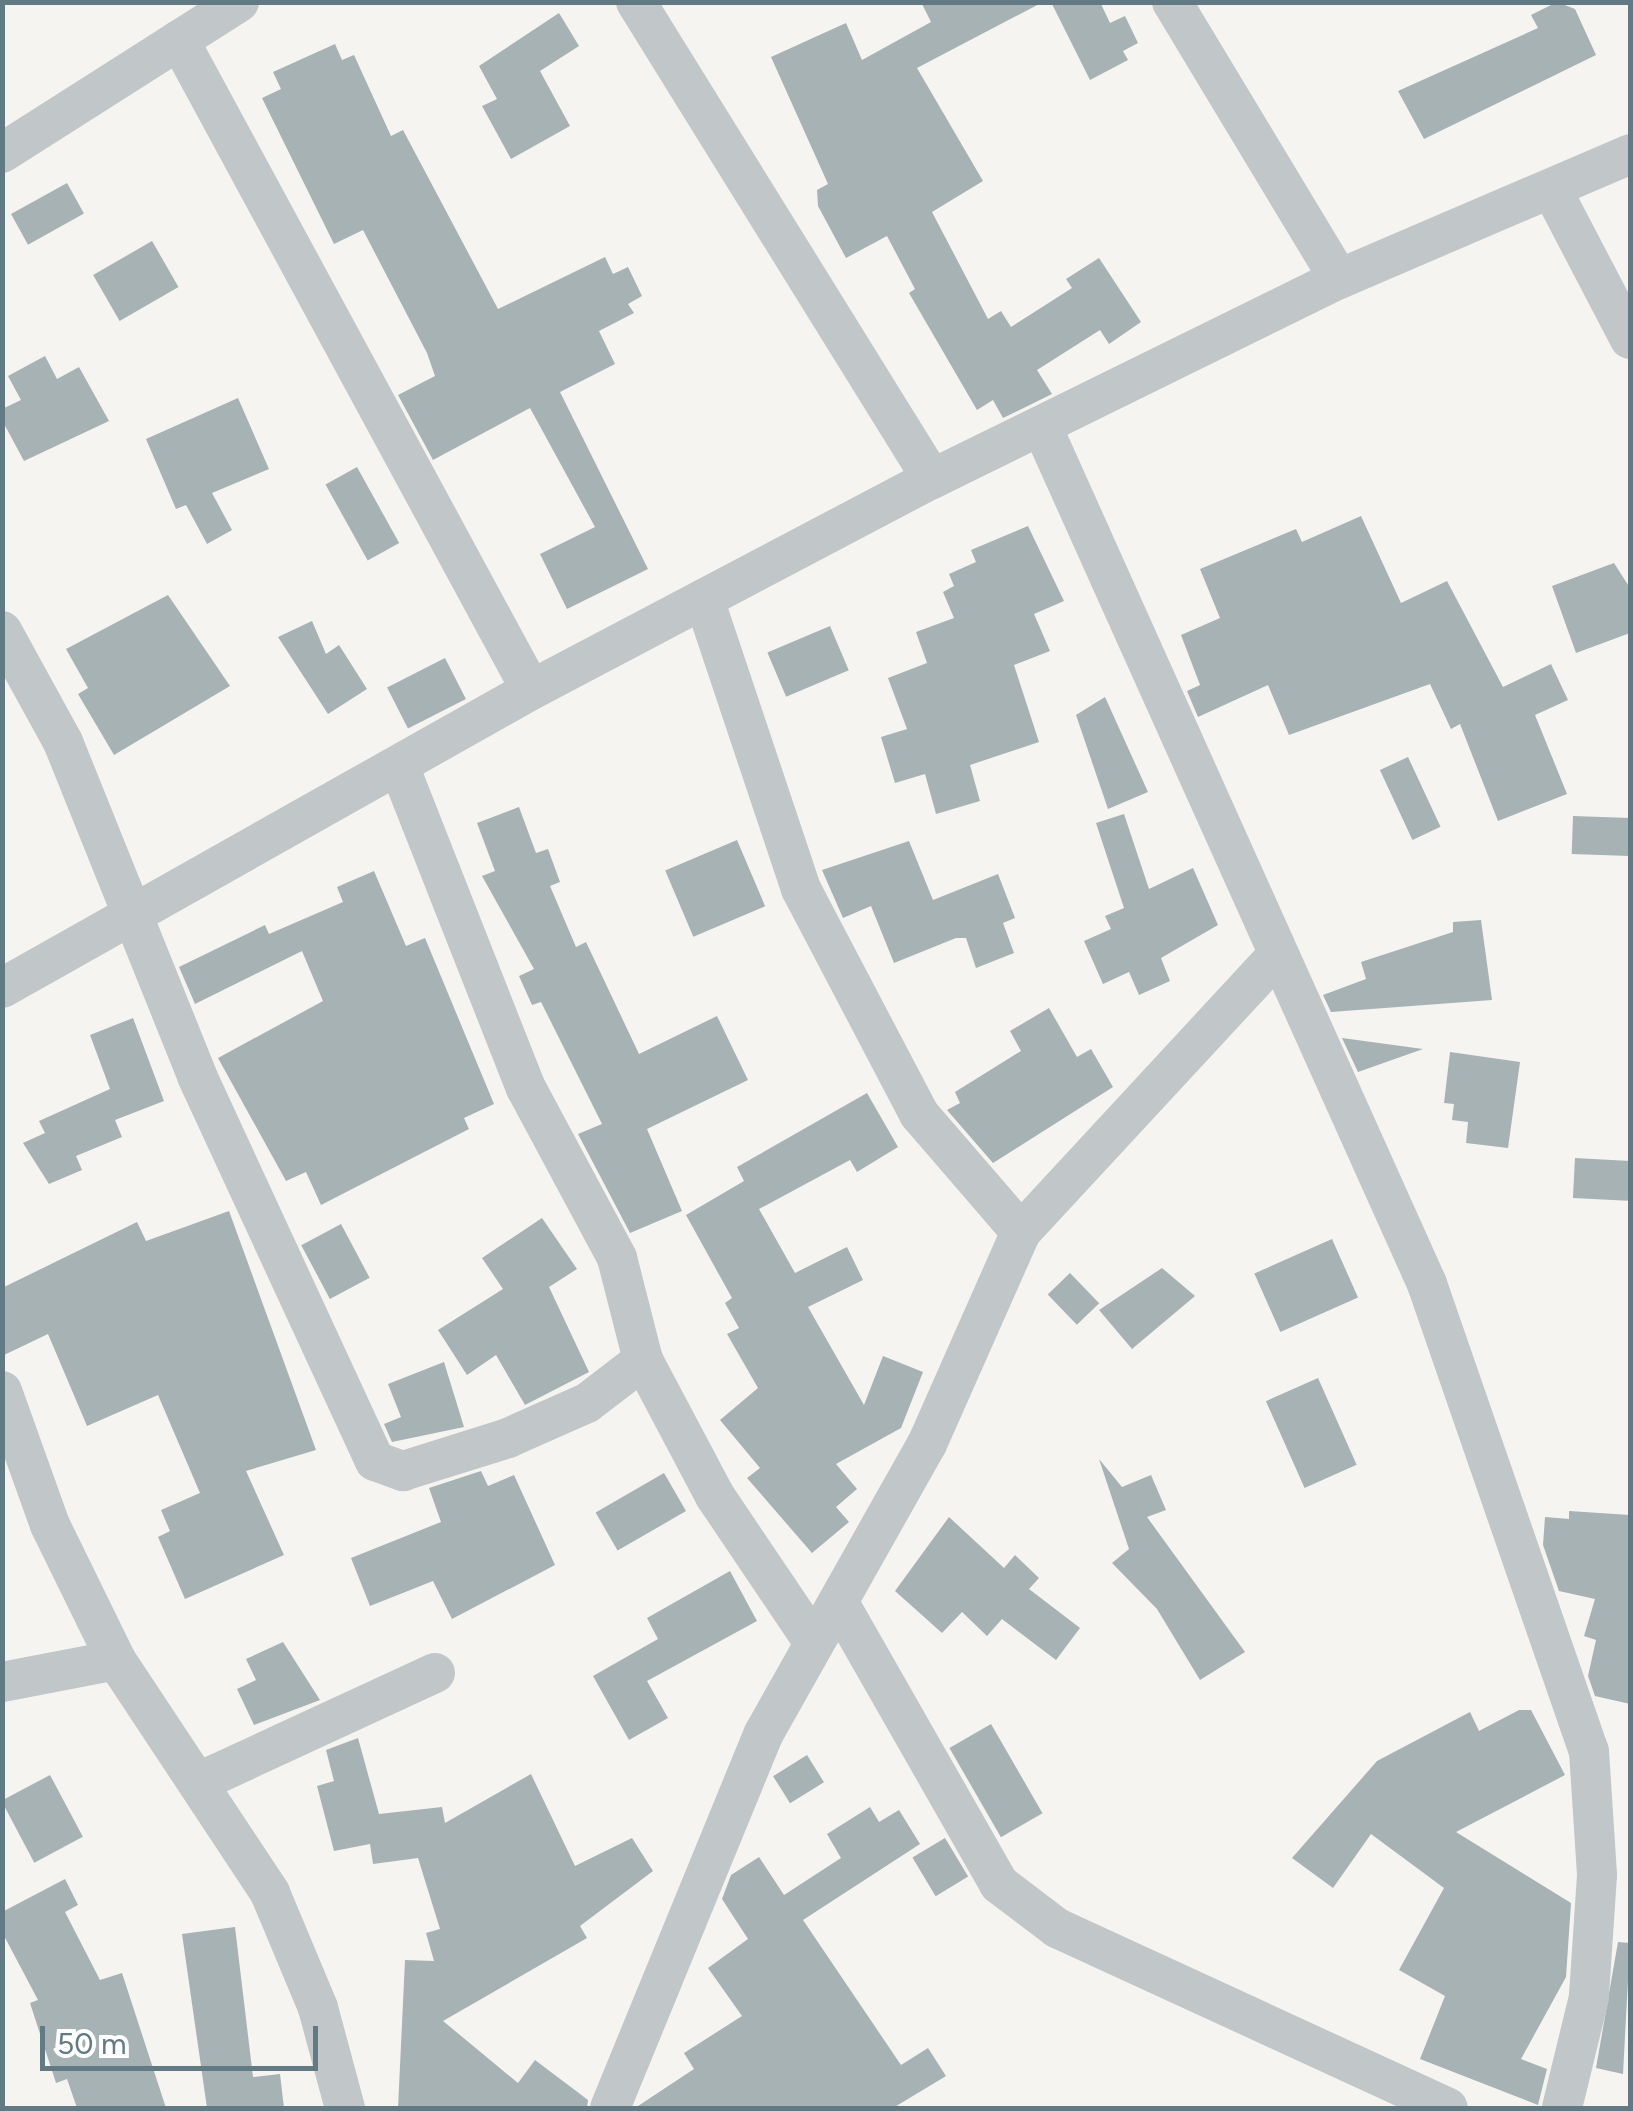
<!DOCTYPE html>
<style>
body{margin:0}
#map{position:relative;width:1633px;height:2111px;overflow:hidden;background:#f5f4f0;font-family:Figtree,sans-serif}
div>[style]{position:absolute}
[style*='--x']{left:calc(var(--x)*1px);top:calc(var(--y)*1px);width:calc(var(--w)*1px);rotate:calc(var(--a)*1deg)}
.building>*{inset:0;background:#a7b2b5;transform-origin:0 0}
.minor>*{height:40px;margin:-20px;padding:0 20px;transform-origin:20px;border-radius:20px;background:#c1c6c8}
span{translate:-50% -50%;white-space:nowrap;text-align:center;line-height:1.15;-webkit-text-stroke:10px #fff;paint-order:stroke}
.frame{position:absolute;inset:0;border:5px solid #617a83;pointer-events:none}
.scale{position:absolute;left:40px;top:2026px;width:278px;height:45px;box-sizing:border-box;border:5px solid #617a83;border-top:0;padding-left:12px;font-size:30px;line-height:35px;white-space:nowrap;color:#617a83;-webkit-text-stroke:8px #fff;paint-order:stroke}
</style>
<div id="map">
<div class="building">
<i style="clip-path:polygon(921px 2px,1043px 2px,917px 68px,983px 181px,932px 212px,988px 319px,1001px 311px,1011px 327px,1072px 288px,1066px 279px,1099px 258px,1141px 322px,1109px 344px,1100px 330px,1037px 370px,1052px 394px,1003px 418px,993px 400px,977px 410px,909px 293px,915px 289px,887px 236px,846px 258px,818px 206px,817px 190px,828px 184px,771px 57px,846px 23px,862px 60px,931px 22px)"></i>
<i style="clip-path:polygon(1051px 2px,1100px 2px,1110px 23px,1125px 16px,1138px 43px,1123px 51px,1128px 60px,1090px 80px)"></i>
<i style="clip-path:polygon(1557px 2px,1575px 9px,1596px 55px,1424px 139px,1398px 91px,1538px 28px,1531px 15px)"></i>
<i style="clip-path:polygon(559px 13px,579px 46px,540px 71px,570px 126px,511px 159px,482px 106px,497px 99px,479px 66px)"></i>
<i style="clip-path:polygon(335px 44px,342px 60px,354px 55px,391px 136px,403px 130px,498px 309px,605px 257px,613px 274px,628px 267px,642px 296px,628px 304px,634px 313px,599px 331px,615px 364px,560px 392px,648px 569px,567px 609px,540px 554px,595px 527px,530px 408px,433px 460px,398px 395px,435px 376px,427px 353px,363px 230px,334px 244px,262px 98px,281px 89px,273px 72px)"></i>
<i style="left:67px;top:183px;width:35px;height:64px;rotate:61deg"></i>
<i style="left:152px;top:241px;width:53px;height:68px;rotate:60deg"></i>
<i style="clip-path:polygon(45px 356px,57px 379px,79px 367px,109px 421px,24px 461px,2px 420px,2px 409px,21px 400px,8px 376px)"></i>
<i style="clip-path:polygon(238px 398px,269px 469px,212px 493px,232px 530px,207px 544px,186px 505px,176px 509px,146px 439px)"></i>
<i style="left:357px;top:467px;width:87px;height:36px;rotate:61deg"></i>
<i style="clip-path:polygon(1361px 516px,1401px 603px,1447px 581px,1503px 687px,1551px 664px,1568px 700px,1535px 715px,1567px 794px,1498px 821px,1460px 724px,1451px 729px,1430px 684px,1289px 735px,1268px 685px,1198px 717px,1187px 691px,1200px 685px,1181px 635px,1220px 618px,1200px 569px,1296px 529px,1302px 542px)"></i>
<i style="clip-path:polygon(1028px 526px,1064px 601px,1034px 614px,1050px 651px,1014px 665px,1039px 742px,970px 765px,980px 801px,936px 814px,925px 774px,895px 783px,881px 737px,907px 729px,888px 678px,927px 663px,916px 632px,954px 618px,943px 592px,954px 586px,949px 574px,976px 562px,971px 550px)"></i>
<i style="clip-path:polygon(1614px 563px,1630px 588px,1630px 633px,1576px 653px,1552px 586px)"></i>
<i style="clip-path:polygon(168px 595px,230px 686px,114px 755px,78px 694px,88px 688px,66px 649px)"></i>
<i style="clip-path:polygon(312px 621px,326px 654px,339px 645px,367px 689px,328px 714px,278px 637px)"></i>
<i style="left:830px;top:626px;width:48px;height:68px;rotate:67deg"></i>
<i style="left:445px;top:658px;width:46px;height:65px;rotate:63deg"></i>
<i style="clip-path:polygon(1105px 697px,1148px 792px,1108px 809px,1076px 715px)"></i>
<i style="left:1408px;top:757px;width:77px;height:31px;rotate:65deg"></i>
<i style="clip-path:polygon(519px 807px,536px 853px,548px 849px,560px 882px,550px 886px,576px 947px,586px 942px,639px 1054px,717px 1016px,748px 1080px,647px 1129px,682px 1211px,630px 1233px,578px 1134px,602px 1124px,541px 1002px,532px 1005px,519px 976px,534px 969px,482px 876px,495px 871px,477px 823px)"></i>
<i style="clip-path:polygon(1124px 814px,1149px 889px,1193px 868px,1218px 925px,1161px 958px,1170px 981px,1139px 995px,1129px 972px,1103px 984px,1084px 941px,1111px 929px,1105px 916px,1124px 908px,1096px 823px)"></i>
<i style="left:1573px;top:816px;width:57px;height:38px;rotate:2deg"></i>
<i style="left:737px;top:840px;width:72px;height:78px;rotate:67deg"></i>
<i style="clip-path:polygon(909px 841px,933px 900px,998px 874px,1015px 918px,1003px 923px,1014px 953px,976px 968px,966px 938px,956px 938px,894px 963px,871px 906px,843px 918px,822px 870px)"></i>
<i style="clip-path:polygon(374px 871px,406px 946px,425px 938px,494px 1104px,464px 1118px,469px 1129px,321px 1205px,306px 1172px,286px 1181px,218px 1058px,323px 1001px,302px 951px,195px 1004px,179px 967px,265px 925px,269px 934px,343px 902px,337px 887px)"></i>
<i style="clip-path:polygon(1481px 920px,1492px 1000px,1331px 1012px,1323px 995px,1366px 979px,1361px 962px,1453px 932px,1453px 922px)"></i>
<i style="clip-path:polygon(1049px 1008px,1077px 1057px,1091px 1049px,1113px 1087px,993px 1163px,947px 1110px,960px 1103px,955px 1092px,1021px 1051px,1010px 1031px)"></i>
<i style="clip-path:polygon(133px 1018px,164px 1101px,115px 1120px,122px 1137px,76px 1156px,82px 1170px,49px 1184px,23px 1143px,45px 1133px,39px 1121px,110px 1089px,90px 1035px)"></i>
<i style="clip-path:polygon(1342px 1038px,1423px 1049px,1358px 1072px)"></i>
<i style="clip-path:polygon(1450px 1052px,1520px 1062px,1508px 1148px,1466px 1143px,1468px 1122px,1452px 1120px,1454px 1104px,1444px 1103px)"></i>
<i style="clip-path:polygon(867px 1093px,898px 1147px,857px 1172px,850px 1160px,759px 1209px,795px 1273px,847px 1247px,863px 1280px,808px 1307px,864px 1405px,883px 1356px,923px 1372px,901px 1428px,836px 1464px,857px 1489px,836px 1507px,849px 1522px,812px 1553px,747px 1478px,760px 1468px,720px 1420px,758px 1388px,727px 1334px,739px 1328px,725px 1303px,732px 1298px,686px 1215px,744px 1181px,737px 1167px)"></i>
<i style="left:1575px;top:1158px;width:55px;height:40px;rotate:3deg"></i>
<i style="clip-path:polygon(229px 1211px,316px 1450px,246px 1471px,284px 1555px,185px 1599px,158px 1537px,170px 1531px,161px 1510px,200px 1493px,158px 1395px,87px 1426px,48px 1334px,2px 1356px,2px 1288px,137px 1222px,146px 1241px)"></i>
<i style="clip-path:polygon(542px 1218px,577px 1269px,549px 1287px,589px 1372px,525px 1405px,496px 1355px,467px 1375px,438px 1330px,503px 1289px,482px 1258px)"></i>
<i style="left:341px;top:1224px;width:61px;height:45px;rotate:62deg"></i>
<i style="left:1332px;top:1239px;width:64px;height:85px;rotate:66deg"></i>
<i style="clip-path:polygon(1162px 1268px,1195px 1296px,1132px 1349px,1099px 1310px)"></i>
<i style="left:1070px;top:1273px;width:42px;height:31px;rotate:46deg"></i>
<i style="clip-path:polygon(444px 1362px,464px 1427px,392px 1442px,384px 1424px,401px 1417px,388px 1384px)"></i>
<i style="left:1318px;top:1378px;width:95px;height:57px;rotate:66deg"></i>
<i style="clip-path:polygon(1099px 1459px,1122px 1487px,1151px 1475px,1166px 1510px,1147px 1517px,1245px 1652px,1200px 1680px,1157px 1609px,1112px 1563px,1129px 1549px)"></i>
<i style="clip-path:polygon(481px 1471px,488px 1486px,514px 1475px,555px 1565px,452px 1619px,433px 1581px,370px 1606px,351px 1558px,441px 1522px,429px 1488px)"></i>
<i style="left:664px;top:1473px;width:44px;height:79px;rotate:60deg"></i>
<i style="clip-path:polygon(1569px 1511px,1630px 1515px,1630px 1704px,1595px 1696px,1588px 1676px,1596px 1640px,1584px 1636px,1595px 1599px,1559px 1591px,1543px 1545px,1545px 1517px,1569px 1519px)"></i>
<i style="clip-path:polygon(949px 1517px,1004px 1568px,1015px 1555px,1039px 1578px,1029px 1589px,1080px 1628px,1056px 1660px,1002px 1619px,987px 1636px,962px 1612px,942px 1633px,895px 1591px)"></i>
<i style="clip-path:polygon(730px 1571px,757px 1621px,647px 1681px,668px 1718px,629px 1740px,593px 1676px,658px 1639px,647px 1618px)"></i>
<i style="clip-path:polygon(283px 1642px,320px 1700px,254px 1725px,237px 1689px,256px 1680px,246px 1659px)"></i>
<i style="clip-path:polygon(1519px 1710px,1531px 1710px,1565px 1775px,1456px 1832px,1571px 1903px,1566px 1977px,1521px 2059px,1547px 2069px,1538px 2105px,1420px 2059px,1445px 1996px,1399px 1970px,1444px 1888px,1371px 1834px,1333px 1888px,1292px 1858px,1377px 1761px,1470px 1712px,1479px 1731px)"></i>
<i style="left:991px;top:1724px;width:103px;height:48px;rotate:60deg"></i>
<i style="clip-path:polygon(358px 1738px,379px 1814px,442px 1807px,445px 1823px,531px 1774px,575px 1866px,632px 1838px,653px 1871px,580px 1926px,587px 1938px,443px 2021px,518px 2083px,535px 2060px,588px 2100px,587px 2108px,398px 2108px,405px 1960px,434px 1961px,426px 1933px,440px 1929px,418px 1858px,373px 1864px,370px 1844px,334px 1851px,317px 1786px,334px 1781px,326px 1750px)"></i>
<i style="left:807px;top:1755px;width:32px;height:40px;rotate:58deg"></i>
<i style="left:50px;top:1775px;width:70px;height:55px;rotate:62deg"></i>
<i style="clip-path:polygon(870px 1807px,879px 1822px,899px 1810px,920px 1844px,803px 1920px,901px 2065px,928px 2048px,946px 2076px,893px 2108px,635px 2108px,694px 2069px,684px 2053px,742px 2016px,708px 1968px,748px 1939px,722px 1899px,731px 1875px,759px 1857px,784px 1895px,841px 1858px,827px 1834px)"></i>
<i style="left:945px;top:1838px;width:45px;height:38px;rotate:59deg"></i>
<i style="clip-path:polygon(65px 1879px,78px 1905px,65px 1912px,100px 1980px,122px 1973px,166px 2108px,77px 2108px,67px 2079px,56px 2083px,30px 2003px,38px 2000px,2px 1932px,2px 1912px)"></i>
<i style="clip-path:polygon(235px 1927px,253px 2077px,280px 2074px,284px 2108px,207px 2108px,182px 1934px)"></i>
<i style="clip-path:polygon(1618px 1942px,1630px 1943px,1623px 2074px,1596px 2068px)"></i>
</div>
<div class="minor">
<i style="--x:636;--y:2;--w:561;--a:58.18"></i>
<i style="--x:1172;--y:2;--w:323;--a:58.9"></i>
<i style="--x:179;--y:40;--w:739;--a:61.56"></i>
<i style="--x:2;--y:153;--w:281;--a:-32.5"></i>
<i style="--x:1552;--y:190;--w:168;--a:62.4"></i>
<i style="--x:1043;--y:429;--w:937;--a:65.81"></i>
<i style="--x:1427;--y:1284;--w:494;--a:70.9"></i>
<i style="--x:1589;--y:1751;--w:124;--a:86.3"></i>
<i style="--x:1597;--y:1875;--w:122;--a:93.8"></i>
<i style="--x:1589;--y:1997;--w:114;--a:103.7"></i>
<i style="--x:704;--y:599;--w:306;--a:71.5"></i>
<i style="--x:801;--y:889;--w:254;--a:62.3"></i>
<i style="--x:919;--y:1114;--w:156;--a:49.2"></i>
<i style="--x:2;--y:631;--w:127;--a:61.2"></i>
<i style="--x:63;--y:742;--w:360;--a:68.1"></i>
<i style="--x:197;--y:1076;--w:424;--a:65.2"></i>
<i style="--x:375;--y:1461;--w:30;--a:20"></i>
<i style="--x:403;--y:1471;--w:110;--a:-17.4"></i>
<i style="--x:508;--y:1438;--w:86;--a:-23.9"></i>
<i style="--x:587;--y:1403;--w:71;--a:-37.5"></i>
<i style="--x:399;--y:766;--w:346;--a:68.5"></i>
<i style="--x:526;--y:1088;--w:193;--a:61.8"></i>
<i style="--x:617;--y:1258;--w:105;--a:75.7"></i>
<i style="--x:643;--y:1360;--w:154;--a:62.1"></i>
<i style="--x:715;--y:1496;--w:174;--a:56"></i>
<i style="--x:2;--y:988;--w:607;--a:-29.39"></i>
<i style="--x:531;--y:690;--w:453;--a:-27.8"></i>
<i style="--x:932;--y:479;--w:453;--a:-26.2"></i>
<i style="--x:1339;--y:279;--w:317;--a:-23.2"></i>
<i style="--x:2;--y:1391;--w:142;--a:70.3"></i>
<i style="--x:50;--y:1525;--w:150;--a:63.9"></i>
<i style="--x:116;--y:1660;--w:279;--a:56.5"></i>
<i style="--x:270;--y:1893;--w:125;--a:67.3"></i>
<i style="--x:318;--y:2008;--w:104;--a:74.9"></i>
<i style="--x:840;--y:1605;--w:321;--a:60.3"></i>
<i style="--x:999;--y:1884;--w:73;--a:37.2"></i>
<i style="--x:1057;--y:1928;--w:430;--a:24.7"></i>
<i style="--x:2;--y:1682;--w:116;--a:-10.9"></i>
<i style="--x:199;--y:1782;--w:260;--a:-24.8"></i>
<i style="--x:610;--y:2108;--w:405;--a:-67.7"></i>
<i style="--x:764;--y:1733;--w:332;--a:-60.6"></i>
<i style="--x:927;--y:1444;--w:232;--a:-66.1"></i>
<i style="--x:1021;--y:1232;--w:372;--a:-47.2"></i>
</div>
<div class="frame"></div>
<div class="scale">50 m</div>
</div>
